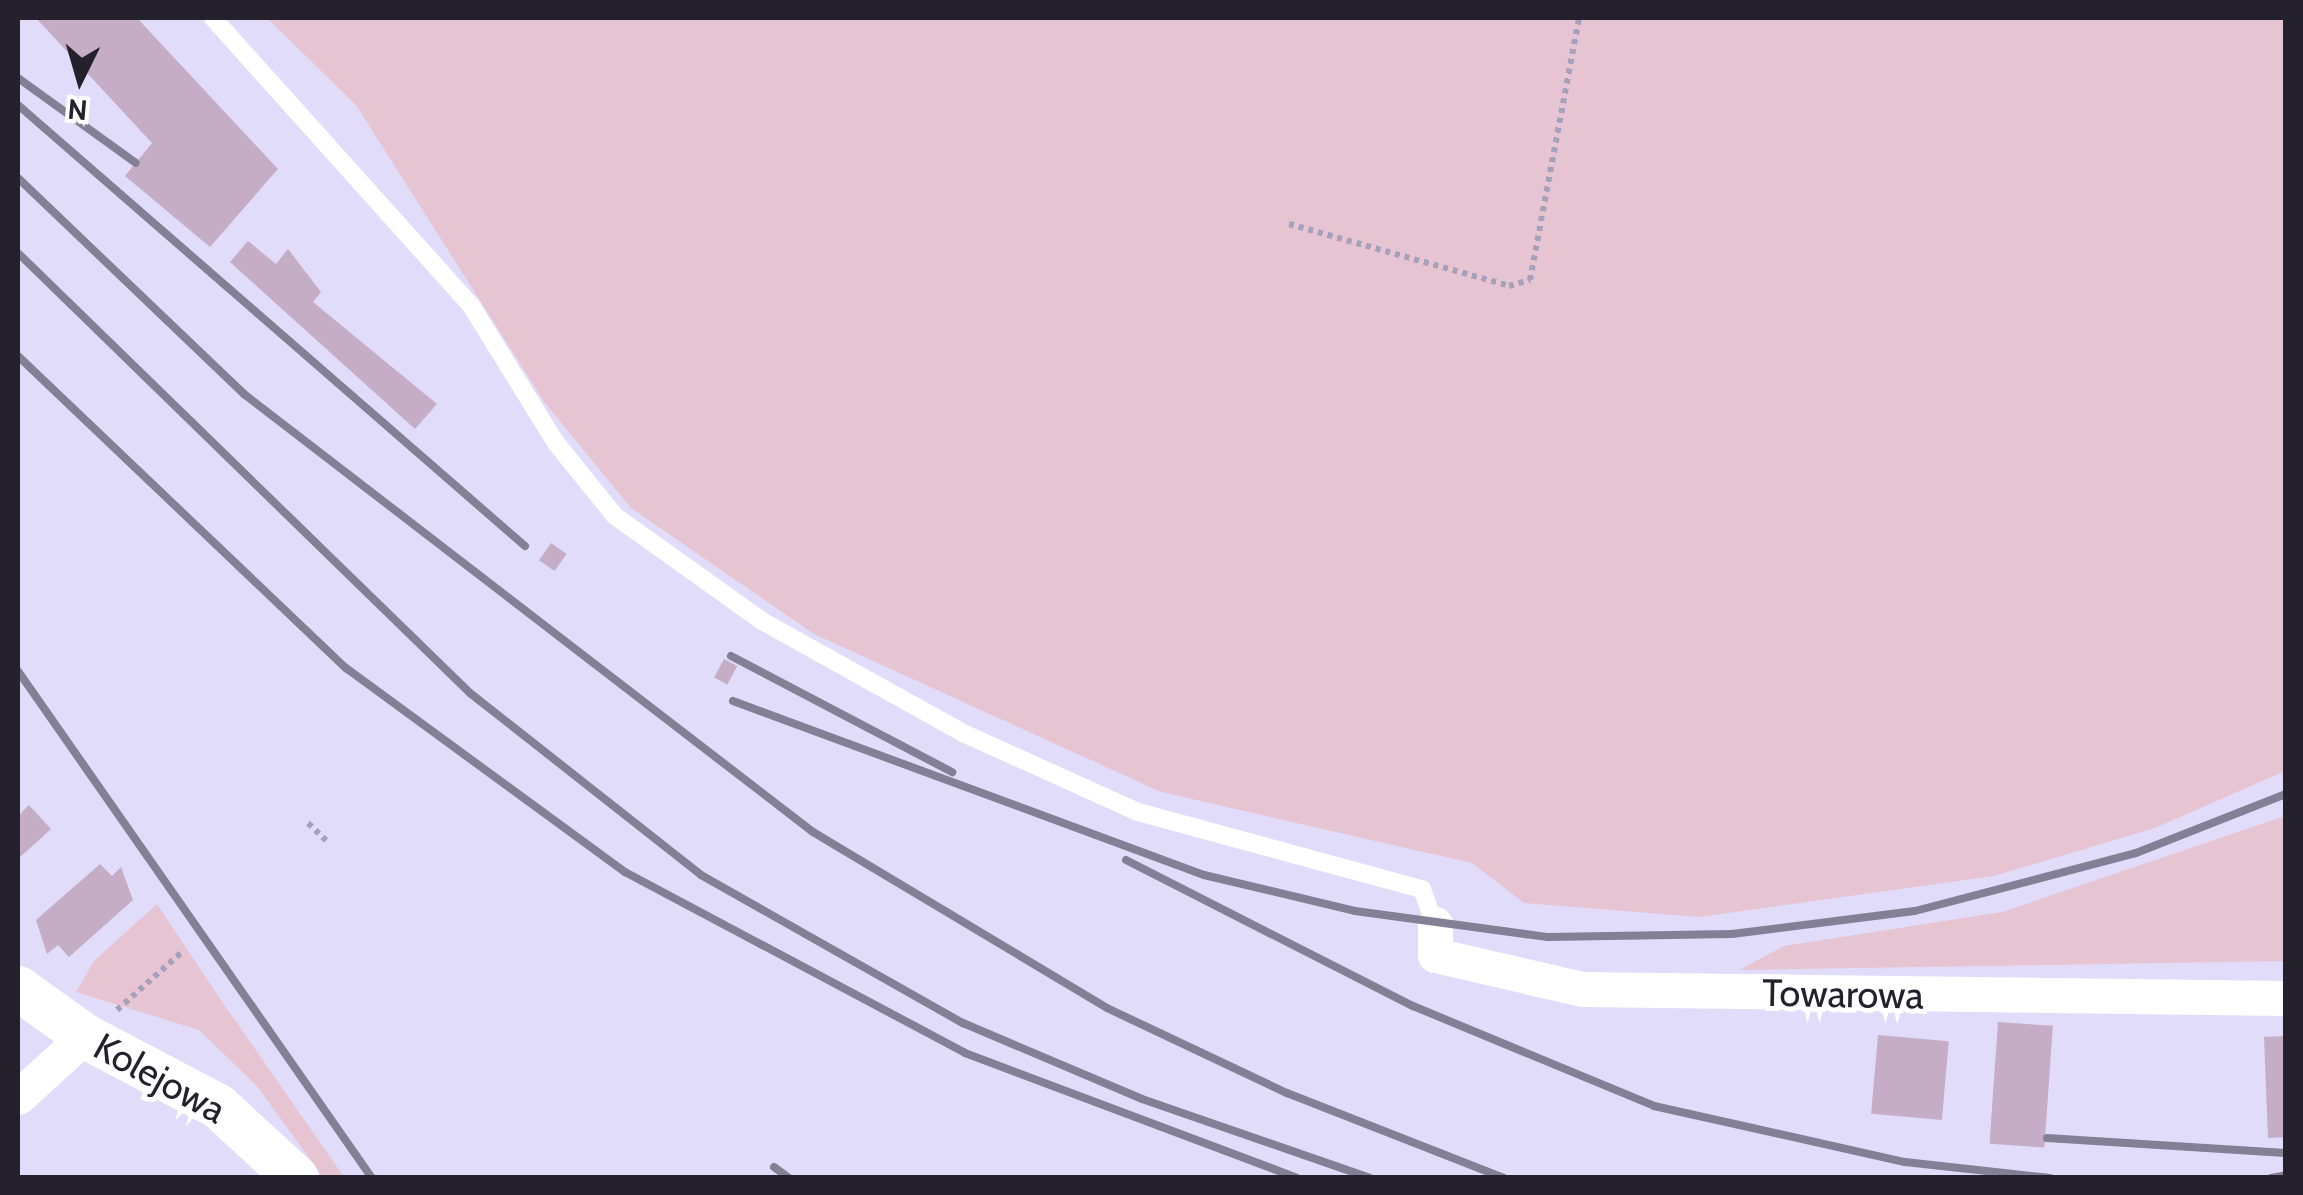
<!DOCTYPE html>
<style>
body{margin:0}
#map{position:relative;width:2303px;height:1195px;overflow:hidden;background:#e2dcfb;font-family:Cabin,sans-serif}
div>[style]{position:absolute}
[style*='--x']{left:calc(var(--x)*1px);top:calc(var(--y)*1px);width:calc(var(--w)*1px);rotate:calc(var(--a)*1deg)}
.green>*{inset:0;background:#e7c4d1}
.building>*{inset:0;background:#c4adc5;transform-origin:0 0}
.path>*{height:6px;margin-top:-3px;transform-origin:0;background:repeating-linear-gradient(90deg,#a6a1ba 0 5px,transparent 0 10px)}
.service>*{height:18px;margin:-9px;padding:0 9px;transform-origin:9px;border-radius:9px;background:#fff}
.minor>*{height:35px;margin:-17.5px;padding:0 17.5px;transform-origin:17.5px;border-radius:17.5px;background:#fff}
.tertiary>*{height:45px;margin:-22.5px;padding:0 22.5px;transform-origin:22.5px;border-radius:22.5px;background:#fff}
.rail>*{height:8px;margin:-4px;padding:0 4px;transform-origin:4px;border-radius:4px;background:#837f94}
span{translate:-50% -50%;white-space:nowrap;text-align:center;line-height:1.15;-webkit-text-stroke:10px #fff;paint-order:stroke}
.street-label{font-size:38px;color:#24212d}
.frame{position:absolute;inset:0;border:20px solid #24212d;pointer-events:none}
.north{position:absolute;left:30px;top:30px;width:100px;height:100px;-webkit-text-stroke:8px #fff;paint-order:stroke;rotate:185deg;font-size:28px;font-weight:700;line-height:40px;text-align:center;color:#24212d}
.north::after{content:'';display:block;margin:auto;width:35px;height:45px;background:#24212d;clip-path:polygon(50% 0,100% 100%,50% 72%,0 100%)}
</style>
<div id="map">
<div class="green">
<i style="clip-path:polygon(267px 18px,2285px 18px,2285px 771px,2155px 828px,1994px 876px,1699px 917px,1524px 903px,1472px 863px,1161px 792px,814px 634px,631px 508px,545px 403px,356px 105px)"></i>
<i style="clip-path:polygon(2285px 816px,2285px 961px,1739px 970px,1784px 946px,2002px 912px)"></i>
<i style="clip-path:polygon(157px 904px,221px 1000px,344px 1177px,323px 1177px,257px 1086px,199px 1030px,76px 992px,94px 961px)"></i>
</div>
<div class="building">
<i style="clip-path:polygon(36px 18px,137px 18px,278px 169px,210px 247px,125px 176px,152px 143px)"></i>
<i style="clip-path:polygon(248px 241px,276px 264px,288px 249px,321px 292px,313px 302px,437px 404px,415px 429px,230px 262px)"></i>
<i style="left:551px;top:543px;width:19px;height:21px;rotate:35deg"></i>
<i style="left:724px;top:659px;width:15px;height:21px;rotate:28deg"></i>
<i style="clip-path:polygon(29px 805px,51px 829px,18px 859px,18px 816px)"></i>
<i style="clip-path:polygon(100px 864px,112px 876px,121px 867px,133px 900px,69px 957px,58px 945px,47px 954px,36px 920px)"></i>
<i style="left:1998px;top:1022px;width:55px;height:122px;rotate:4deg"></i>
<i style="left:1878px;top:1035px;width:71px;height:79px;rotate:5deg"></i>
<i style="clip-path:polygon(2286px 1036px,2286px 1137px,2268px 1138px,2264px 1037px)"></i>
</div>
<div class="path">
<i style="--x:1289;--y:224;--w:229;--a:15.7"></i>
<i style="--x:1509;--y:286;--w:22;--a:-16"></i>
<i style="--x:1530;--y:280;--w:267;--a:-79.4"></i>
<i style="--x:308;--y:823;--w:28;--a:44"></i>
<i style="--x:117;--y:1010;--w:89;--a:-41.8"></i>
</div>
<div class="service">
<i style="--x:213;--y:18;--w:388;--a:48.1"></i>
<i style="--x:472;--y:307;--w:160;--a:58.3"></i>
<i style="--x:556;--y:443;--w:94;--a:51.1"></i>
<i style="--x:615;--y:516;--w:181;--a:35.5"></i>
<i style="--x:762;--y:621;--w:230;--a:29.1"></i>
<i style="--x:963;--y:733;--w:192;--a:24.3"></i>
<i style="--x:1138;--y:812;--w:294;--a:15.2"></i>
<i style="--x:1422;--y:889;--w:37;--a:70"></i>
</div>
<div class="minor">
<i style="--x:1435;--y:924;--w:31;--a:90"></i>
<i style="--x:1435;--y:955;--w:151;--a:13"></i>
<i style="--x:1582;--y:989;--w:704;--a:0.73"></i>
<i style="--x:18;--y:1097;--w:91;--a:-42.3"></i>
</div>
<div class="tertiary">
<i style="--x:18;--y:988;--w:82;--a:35.6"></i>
<i style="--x:85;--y:1036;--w:150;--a:27.8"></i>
<i style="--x:218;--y:1106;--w:106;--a:42.7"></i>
</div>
<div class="rail">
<i style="--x:18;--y:78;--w:145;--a:35.8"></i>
<i style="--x:18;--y:105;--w:672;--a:41.02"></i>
<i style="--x:18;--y:178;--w:313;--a:43.7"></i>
<i style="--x:244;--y:394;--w:718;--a:37.59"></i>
<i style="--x:813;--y:832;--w:343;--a:30.9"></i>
<i style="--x:1107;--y:1008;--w:199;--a:25.3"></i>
<i style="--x:1287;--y:1093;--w:233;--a:21.4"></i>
<i style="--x:18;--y:253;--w:631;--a:44.23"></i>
<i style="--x:470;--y:693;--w:294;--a:38.2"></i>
<i style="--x:701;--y:875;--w:301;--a:29.5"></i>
<i style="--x:963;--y:1023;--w:194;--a:23"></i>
<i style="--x:1142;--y:1099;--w:241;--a:19.1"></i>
<i style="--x:18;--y:356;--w:453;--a:43.6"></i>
<i style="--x:346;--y:668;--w:346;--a:36.2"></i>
<i style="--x:625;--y:872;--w:385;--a:28"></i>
<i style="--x:965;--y:1053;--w:355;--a:20.6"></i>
<i style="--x:731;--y:656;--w:250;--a:27.7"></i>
<i style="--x:18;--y:671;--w:618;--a:55.08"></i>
<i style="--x:733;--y:701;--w:502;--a:20.28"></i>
<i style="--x:1204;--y:875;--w:155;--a:13.4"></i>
<i style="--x:1355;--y:911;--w:195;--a:7.7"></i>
<i style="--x:1548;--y:937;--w:184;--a:-0.9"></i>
<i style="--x:1732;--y:934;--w:184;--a:-7.2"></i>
<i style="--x:1915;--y:911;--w:228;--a:-14.7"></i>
<i style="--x:2136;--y:853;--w:161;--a:-21.5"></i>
<i style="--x:1126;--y:860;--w:322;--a:27"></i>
<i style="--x:1413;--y:1006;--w:261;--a:22.5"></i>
<i style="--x:1654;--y:1106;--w:257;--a:12.6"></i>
<i style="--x:1905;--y:1162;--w:146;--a:6.3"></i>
<i style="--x:2047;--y:1138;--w:239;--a:3.6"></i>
<i style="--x:774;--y:1167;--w:19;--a:36"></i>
<i style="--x:2271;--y:1178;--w:15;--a:-11"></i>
</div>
<div class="street-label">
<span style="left:1843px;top:994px;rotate:1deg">Towarowa</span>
<span style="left:160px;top:1078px;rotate:29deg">Kolejowa</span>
</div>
<div class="frame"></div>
<div class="north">N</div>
</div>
